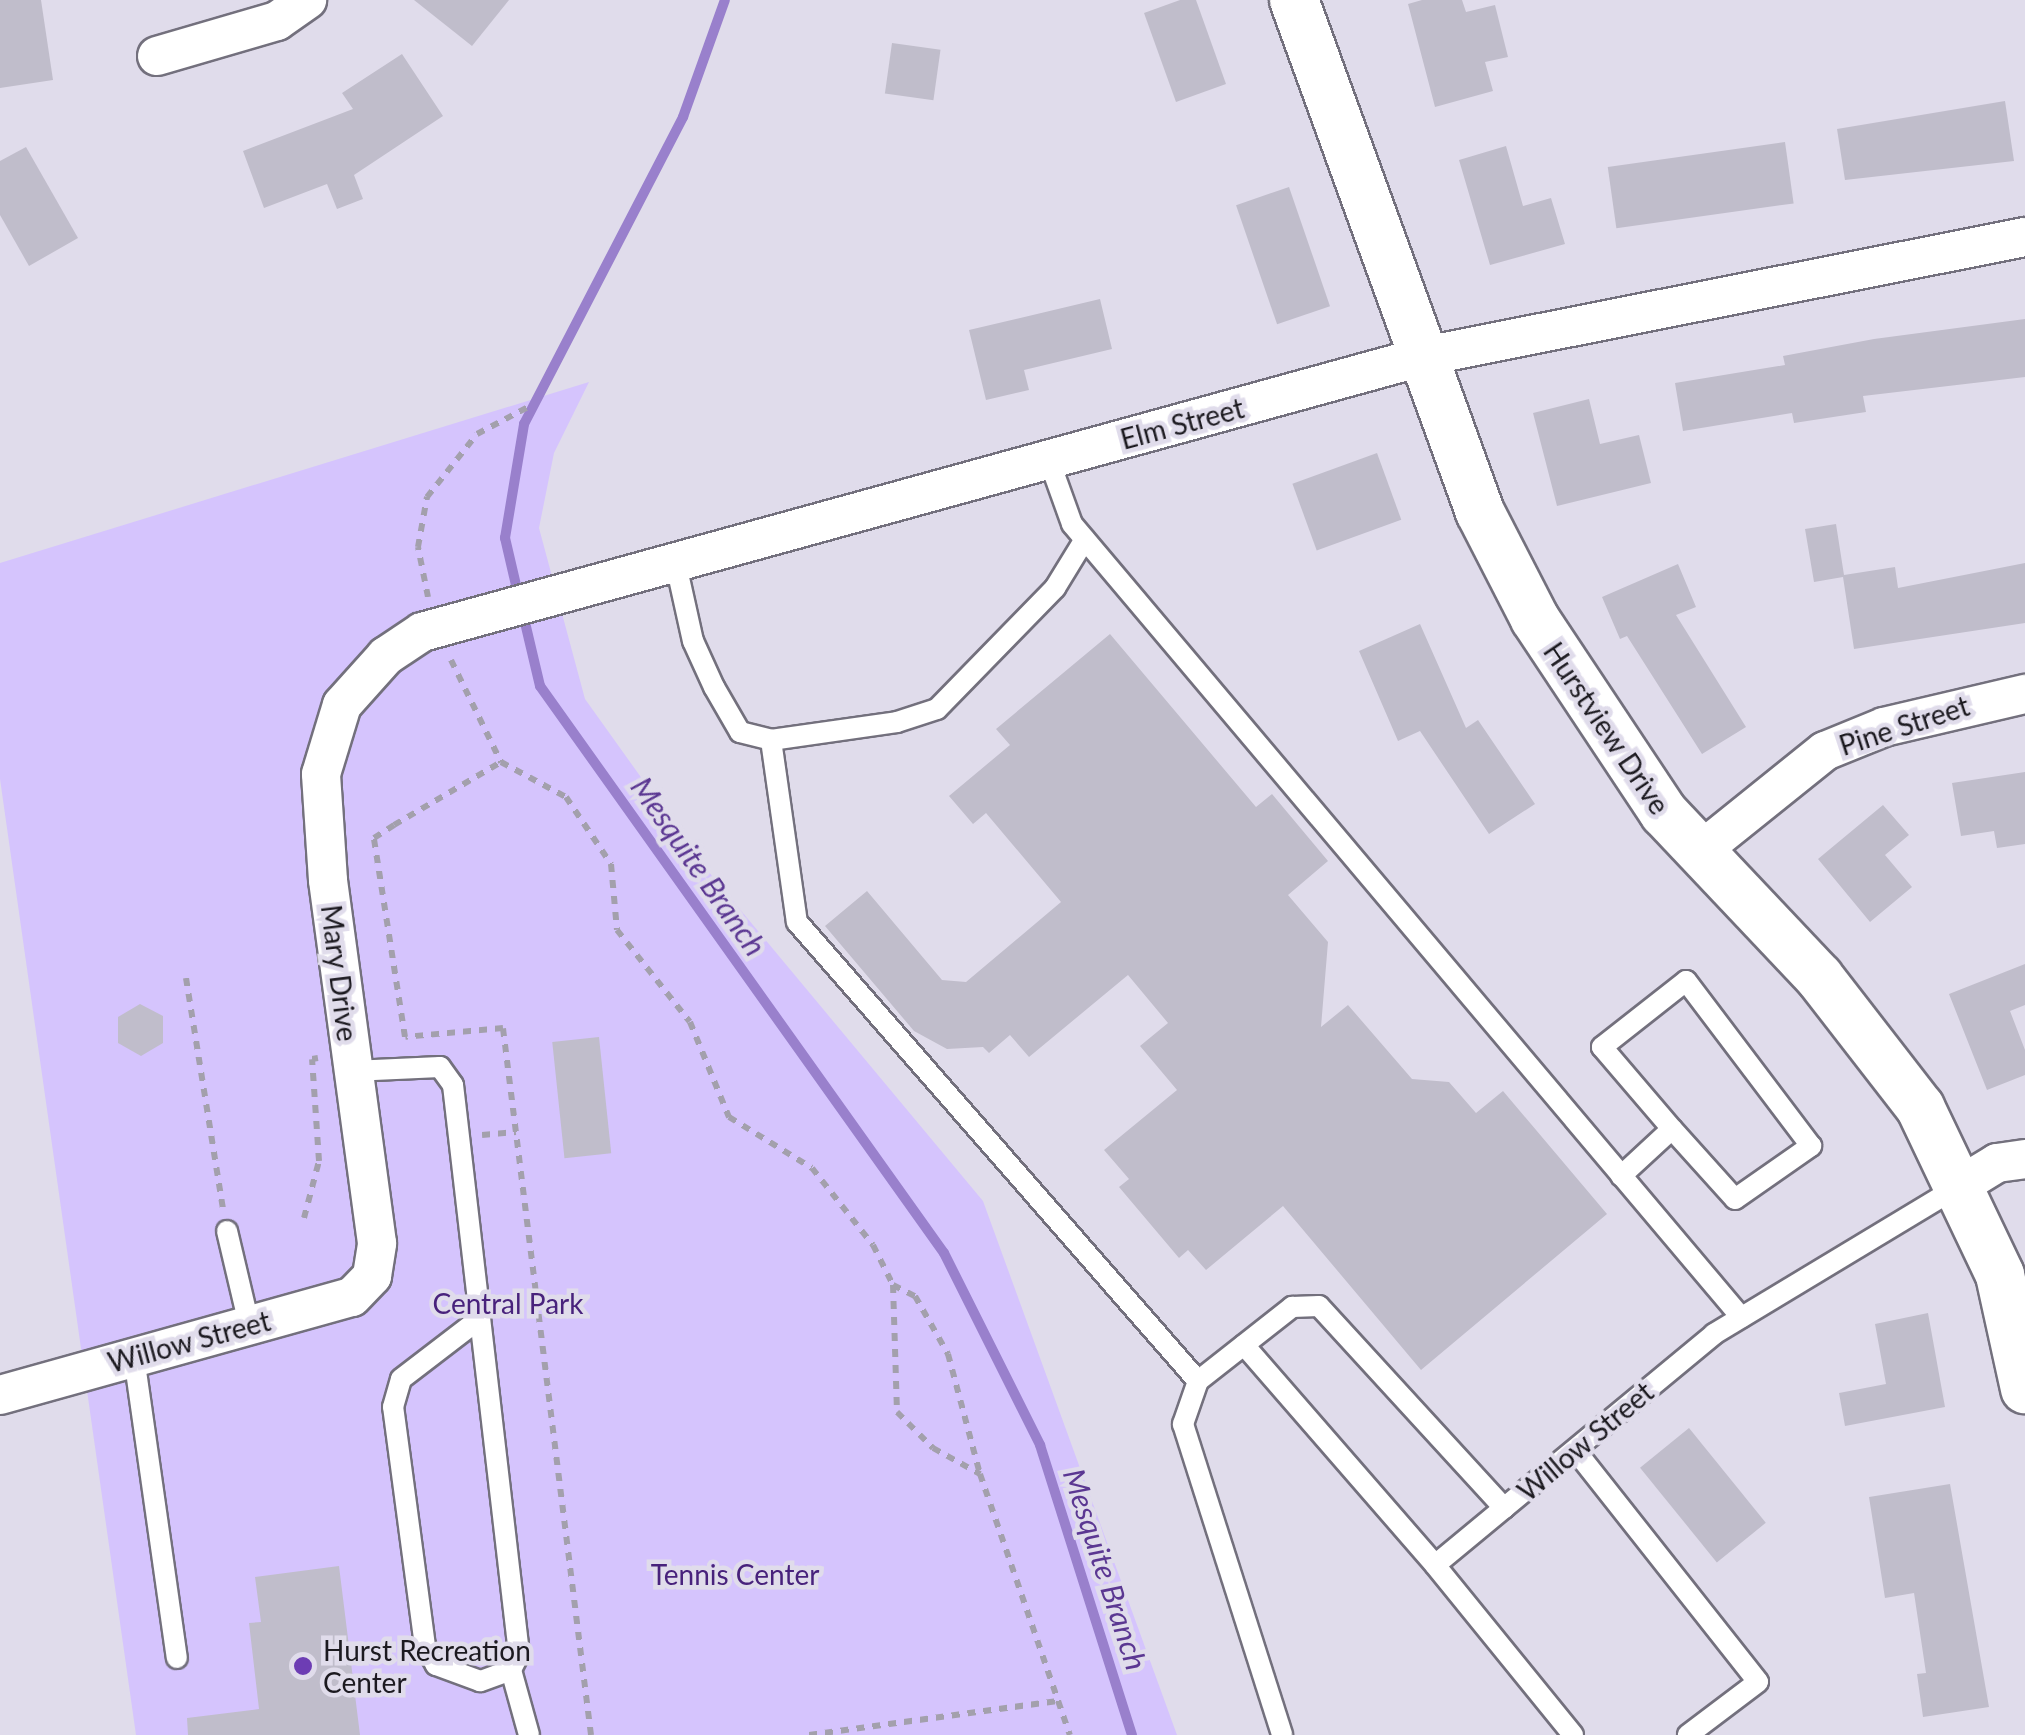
<!DOCTYPE html>
<style>
body{margin:0}
#map{position:relative;width:2025px;height:1735px;overflow:hidden;background:#e0dceb;font-family:Lato,sans-serif}
div>[style]{position:absolute}
[style*='--x']{left:calc(var(--x)*1px);top:calc(var(--y)*1px);width:calc(var(--w)*1px);rotate:calc(var(--a)*1deg)}
.green>*{inset:0;background:#d5c4fd}
.stream>*{height:10px;margin:-5px;padding:0 5px;transform-origin:5px;border-radius:5px;background:#9980cc}
.building>*{inset:0;background:#c0bdcb;transform-origin:0 0}
.path>*{height:6px;margin-top:-3px;transform-origin:0;background:repeating-linear-gradient(90deg,#a3a0ac 0 8px,transparent 0 16px)}
.roads{filter:drop-shadow(2px 0 #73707d) drop-shadow(-2px 0 #73707d) drop-shadow(0 2px #73707d) drop-shadow(0 -2px #73707d)}
.service>*{height:20px;margin:-10px;padding:0 10px;transform-origin:10px;border-radius:10px;background:#fff}
.minor>*{height:38px;margin:-19px;padding:0 19px;transform-origin:19px;border-radius:19px;background:#fff}
.tertiary>*{height:48px;margin:-24px;padding:0 24px;transform-origin:24px;border-radius:24px;background:#fff}
.dots>*{width:28px;height:28px;translate:-50% -50%;box-sizing:border-box;border:5px solid #e0dceb;border-radius:50%}
span{translate:-50% -50%;white-space:nowrap;text-align:center;line-height:1.15;-webkit-text-stroke:9px #e0dceb;paint-order:stroke}
.street-label{font-size:28px;color:#1c1a20}
.park-label{font-size:28px;color:#48227c}
.poi-label{font-size:28px;color:#1c1a20}
.left{translate:0 -50%;text-align:left}
.water-label{font-size:30px;color:#5b3792;font-style:italic}
</style>
<div id="map">
<div class="green">
<i style="clip-path:polygon(589px 382px,554px 453px,539px 528px,585px 699px,708px 871px,983px 1201px,1177px 1735px,136px 1735px,0 779px,0 563px)"></i>
</div>
<div class="stream">
<i style="--x:519;--y:598;--w:62;--a:-103.1"></i>
<i style="--x:505;--y:538;--w:116;--a:-80.5"></i>
<i style="--x:524;--y:424;--w:346;--a:-62.6"></i>
<i style="--x:683;--y:117;--w:124;--a:-70.3"></i>
<i style="--x:523;--y:614;--w:74;--a:76.7"></i>
<i style="--x:540;--y:686;--w:696;--a:54.53"></i>
<i style="--x:944;--y:1253;--w:215;--a:63.4"></i>
<i style="--x:1040;--y:1445;--w:304;--a:72.4"></i>
</div>
<div class="building">
<i style="clip-path:polygon(0 0,41px 0,53px 80px,0 88px)"></i>
<i style="clip-path:polygon(414px 0,509px 0,472px 46px)"></i>
<i style="clip-path:polygon(1180px 0,1196px 0,1226px 84px,1176px 102px,1144px 13px)"></i>
<i style="clip-path:polygon(1422px 0,1462px 0,1466px 12px,1495px 5px,1508px 57px,1485px 62px,1493px 91px,1435px 107px,1408px 4px)"></i>
<i style="left:892px;top:43px;width:49px;height:51px;rotate:8deg"></i>
<i style="clip-path:polygon(402px 54px,443px 116px,354px 175px,363px 199px,337px 209px,327px 184px,264px 208px,243px 151px,353px 109px,342px 93px)"></i>
<i style="clip-path:polygon(2005px 101px,2014px 161px,1845px 180px,1837px 129px)"></i>
<i style="left:1785px;top:142px;width:62px;height:179px;rotate:82deg"></i>
<i style="clip-path:polygon(1506px 146px,1523px 206px,1551px 198px,1565px 244px,1490px 265px,1459px 160px)"></i>
<i style="clip-path:polygon(26px 147px,78px 238px,29px 266px,0 215px,0 161px)"></i>
<i style="left:1289px;top:187px;width:126px;height:56px;rotate:71deg"></i>
<i style="clip-path:polygon(1100px 299px,1112px 349px,1024px 370px,1029px 390px,986px 400px,969px 330px)"></i>
<i style="clip-path:polygon(2025px 319px,2025px 377px,1863px 396px,1866px 412px,1794px 423px,1792px 413px,1683px 431px,1675px 383px,1785px 365px,1783px 356px,1874px 339px)"></i>
<i style="clip-path:polygon(1589px 399px,1600px 444px,1639px 435px,1651px 483px,1557px 506px,1533px 413px)"></i>
<i style="left:1377px;top:453px;width:71px;height:90px;rotate:70deg"></i>
<i style="clip-path:polygon(1836px 524px,1844px 575px,1895px 567px,1898px 588px,2025px 563px,2025px 623px,1854px 649px,1843px 577px,1814px 582px,1805px 529px)"></i>
<i style="clip-path:polygon(1678px 564px,1696px 607px,1676px 615px,1746px 727px,1702px 754px,1627px 636px,1620px 639px,1602px 597px)"></i>
<i style="clip-path:polygon(1420px 624px,1466px 728px,1478px 720px,1535px 804px,1489px 834px,1420px 731px,1398px 741px,1359px 651px)"></i>
<i style="clip-path:polygon(1110px 634px,1256px 807px,1272px 794px,1328px 861px,1288px 895px,1328px 942px,1321px 1027px,1348px 1005px,1412px 1079px,1449px 1082px,1476px 1113px,1503px 1091px,1607px 1214px,1421px 1370px,1283px 1206px,1206px 1270px,1188px 1250px,1179px 1258px,1119px 1187px,1129px 1179px,1104px 1150px,1177px 1090px,1140px 1046px,1168px 1023px,1128px 975px,1029px 1057px,1010px 1035px,989px 1053px,983px 1047px,947px 1049px,914px 1031px,825px 926px,867px 891px,942px 980px,966px 982px,1061px 902px,986px 813px,973px 824px,949px 796px,1010px 745px,996px 729px)"></i>
<i style="clip-path:polygon(2025px 772px,2025px 844px,1997px 848px,1994px 831px,1961px 836px,1952px 783px)"></i>
<i style="clip-path:polygon(1883px 805px,1909px 835px,1885px 855px,1912px 887px,1870px 922px,1818px 859px)"></i>
<i style="clip-path:polygon(2025px 964px,2025px 1005px,2010px 1011px,2025px 1050px,2025px 1075px,1987px 1090px,1949px 994px)"></i>
<i style="clip-path:polygon(140px 1004px,163px 1016px,163px 1043px,141px 1056px,118px 1043px,118px 1017px)"></i>
<i style="left:599px;top:1037px;width:117px;height:47px;rotate:84deg"></i>
<i style="clip-path:polygon(1928px 1313px,1945px 1407px,1845px 1426px,1839px 1393px,1886px 1384px,1875px 1324px)"></i>
<i style="left:1689px;top:1428px;width:122px;height:63px;rotate:51deg"></i>
<i style="clip-path:polygon(1950px 1484px,1989px 1707px,1923px 1717px,1917px 1674px,1926px 1673px,1914px 1593px,1885px 1598px,1869px 1497px)"></i>
<i style="clip-path:polygon(339px 1566px,360px 1735px,188px 1735px,187px 1718px,259px 1709px,249px 1623px,261px 1622px,255px 1577px)"></i>
</div>
<div class="path">
<i style="--x:428;--y:597;--w:51;--a:-101.3"></i>
<i style="--x:418;--y:547;--w:51;--a:-79.8"></i>
<i style="--x:427;--y:497;--w:80;--a:-51.6"></i>
<i style="--x:477;--y:434;--w:58;--a:-27.9"></i>
<i style="--x:451;--y:660;--w:114;--a:63.9"></i>
<i style="--x:186;--y:978;--w:233;--a:80.9"></i>
<i style="--x:482;--y:1135;--w:34;--a:-5"></i>
<i style="--x:304;--y:1218;--w:59;--a:-75.3"></i>
<i style="--x:319;--y:1161;--w:102;--a:-93.9"></i>
<i style="--x:312;--y:1059;--w:6;--a:-9"></i>
<i style="--x:893;--y:1285;--w:25;--a:27"></i>
<i style="--x:915;--y:1296;--w:67;--a:60.4"></i>
<i style="--x:948;--y:1354;--w:124;--a:75.1"></i>
<i style="--x:980;--y:1474;--w:276;--a:71"></i>
<i style="--x:591;--y:1735;--w:712;--a:-97.1"></i>
<i style="--x:503;--y:1028;--w:98;--a:174.8"></i>
<i style="--x:405;--y:1037;--w:201;--a:-98.9"></i>
<i style="--x:374;--y:838;--w:24;--a:-33"></i>
<i style="--x:394;--y:825;--w:124;--a:-30.5"></i>
<i style="--x:501;--y:762;--w:74;--a:28.3"></i>
<i style="--x:566;--y:797;--w:81;--a:56.1"></i>
<i style="--x:611;--y:864;--w:66;--a:84.8"></i>
<i style="--x:617;--y:930;--w:117;--a:51.6"></i>
<i style="--x:690;--y:1022;--w:103;--a:67.7"></i>
<i style="--x:729;--y:1117;--w:97;--a:31.6"></i>
<i style="--x:812;--y:1168;--w:98;--a:51.6"></i>
<i style="--x:873;--y:1245;--w:45;--a:63.4"></i>
<i style="--x:893;--y:1285;--w:127;--a:88.2"></i>
<i style="--x:897;--y:1412;--w:51;--a:45"></i>
<i style="--x:933;--y:1448;--w:54;--a:29"></i>
<i style="--x:809;--y:1735;--w:251;--a:-7.8"></i>
</div>
<div class="roads">
<div class="service">
<i style="--x:1049;--y:460;--w:68;--a:70.2"></i>
<i style="--x:1072;--y:524;--w:1038;--a:49.85"></i>
<i style="--x:675;--y:560;--w:83;--a:77.5"></i>
<i style="--x:693;--y:641;--w:51;--a:65.5"></i>
<i style="--x:714;--y:687;--w:52;--a:60"></i>
<i style="--x:740;--y:732;--w:32;--a:14"></i>
<i style="--x:771;--y:740;--w:184;--a:81.9"></i>
<i style="--x:797;--y:922;--w:609;--a:48.86"></i>
<i style="--x:771;--y:740;--w:127;--a:-8.1"></i>
<i style="--x:897;--y:722;--w:42;--a:-18"></i>
<i style="--x:937;--y:709;--w:169;--a:-45.7"></i>
<i style="--x:1055;--y:588;--w:57;--a:-58.5"></i>
<i style="--x:352;--y:1071;--w:88;--a:-2.6"></i>
<i style="--x:440;--y:1067;--w:22;--a:54"></i>
<i style="--x:453;--y:1085;--w:573;--a:83.38"></i>
<i style="--x:519;--y:1654;--w:18;--a:117"></i>
<i style="--x:511;--y:1670;--w:33;--a:160"></i>
<i style="--x:480;--y:1681;--w:47;--a:-160"></i>
<i style="--x:436;--y:1665;--w:22;--a:-120"></i>
<i style="--x:425;--y:1646;--w:241;--a:-97.6"></i>
<i style="--x:393;--y:1407;--w:29;--a:-74"></i>
<i style="--x:401;--y:1379;--w:97;--a:-37.5"></i>
<i style="--x:1621;--y:1176;--w:69;--a:-42.7"></i>
<i style="--x:1672;--y:1129;--w:94;--a:48"></i>
<i style="--x:1735;--y:1199;--w:93;--a:-34.9"></i>
<i style="--x:1811;--y:1146;--w:207;--a:-127.1"></i>
<i style="--x:1686;--y:981;--w:107;--a:141.8"></i>
<i style="--x:1602;--y:1047;--w:108;--a:49.5"></i>
<i style="--x:227;--y:1231;--w:96;--a:76.7"></i>
<i style="--x:1244;--y:1345;--w:291;--a:49"></i>
<i style="--x:134;--y:1357;--w:304;--a:81.9"></i>
<i style="--x:1198;--y:1381;--w:120;--a:-38.2"></i>
<i style="--x:1292;--y:1307;--w:27;--a:-2"></i>
<i style="--x:1319;--y:1306;--w:274;--a:47.5"></i>
<i style="--x:1504;--y:1508;--w:273;--a:-39.6"></i>
<i style="--x:1714;--y:1334;--w:288;--a:-31.1"></i>
<i style="--x:1198;--y:1381;--w:46;--a:109.2"></i>
<i style="--x:1183;--y:1424;--w:326;--a:72.3"></i>
<i style="--x:1575;--y:1450;--w:295;--a:51.7"></i>
<i style="--x:1758;--y:1682;--w:88;--a:142.9"></i>
<i style="--x:1504;--y:1508;--w:89;--a:140.4"></i>
<i style="--x:1435;--y:1565;--w:219;--a:50.9"></i>
<i style="--x:511;--y:1670;--w:67;--a:74.5"></i>
</div>
<div class="minor">
<i style="--x:157;--y:56;--w:125;--a:-16.3"></i>
<i style="--x:277;--y:21;--w:37;--a:-35"></i>
<i style="--x:1698;--y:853;--w:163;--a:-38.8"></i>
<i style="--x:1825;--y:751;--w:64;--a:-22.1"></i>
<i style="--x:1884;--y:727;--w:145;--a:-13.2"></i>
<i style="--x:1961;--y:1185;--w:42;--a:-31.4"></i>
<i style="--x:1997;--y:1163;--w:28;--a:-8"></i>
<i style="--x:0;--y:1395;--w:365;--a:-15.6"></i>
<i style="--x:352;--y:1297;--w:29;--a:-46"></i>
<i style="--x:372;--y:1276;--w:33;--a:-81"></i>
<i style="--x:377;--y:1243;--w:366;--a:-97.7"></i>
<i style="--x:328;--y:880;--w:106;--a:-93.8"></i>
<i style="--x:321;--y:774;--w:72;--a:-73.1"></i>
<i style="--x:342;--y:705;--w:66;--a:-48.1"></i>
<i style="--x:386;--y:656;--w:43;--a:-33.7"></i>
<i style="--x:422;--y:632;--w:1040;--a:-15.39"></i>
<i style="--x:1425;--y:356;--w:612;--a:-11.22"></i>
</div>
<div class="tertiary">
<i style="--x:1294;--y:0;--w:545;--a:70.03"></i>
<i style="--x:1480;--y:512;--w:120;--a:62.8"></i>
<i style="--x:1535;--y:619;--w:233;--a:56.4"></i>
<i style="--x:1664;--y:813;--w:226;--a:46.6"></i>
<i style="--x:1819;--y:977;--w:165;--a:52.2"></i>
<i style="--x:1920;--y:1107;--w:186;--a:64.5"></i>
<i style="--x:2000;--y:1275;--w:117;--a:77.6"></i>
</div>
</div>
<div class="dots">
<i style="left:303px;top:1666px;background:#6d3db4"></i>
</div>
<div class="street-label">
<span style="left:1182px;top:423px;rotate:-15deg">Elm Street</span>
<span style="left:1904px;top:725px;rotate:-18deg">Pine Street</span>
<span style="left:1607px;top:728px;rotate:56deg">Hurstview Drive</span>
<span style="left:340px;top:973px;rotate:83deg">Mary Drive</span>
<span style="left:189px;top:1341px;rotate:-15deg">Willow Street</span>
<span style="left:1585px;top:1441px;rotate:-40deg">Willow Street</span>
</div>
<div class="park-label">
<span style="left:508px;top:1303px">Central Park</span>
<span style="left:735px;top:1574px">Tennis Center</span>
</div>
<div class="poi-label">
<span class="left" style="left:323px;top:1666px">Hurst Recreation<br>Center</span>
</div>
<div class="water-label">
<span style="left:699px;top:866px;rotate:55deg">Mesquite Branch</span>
<span style="left:1106px;top:1569px;rotate:72deg">Mesquite Branch</span>
</div>
</div>
